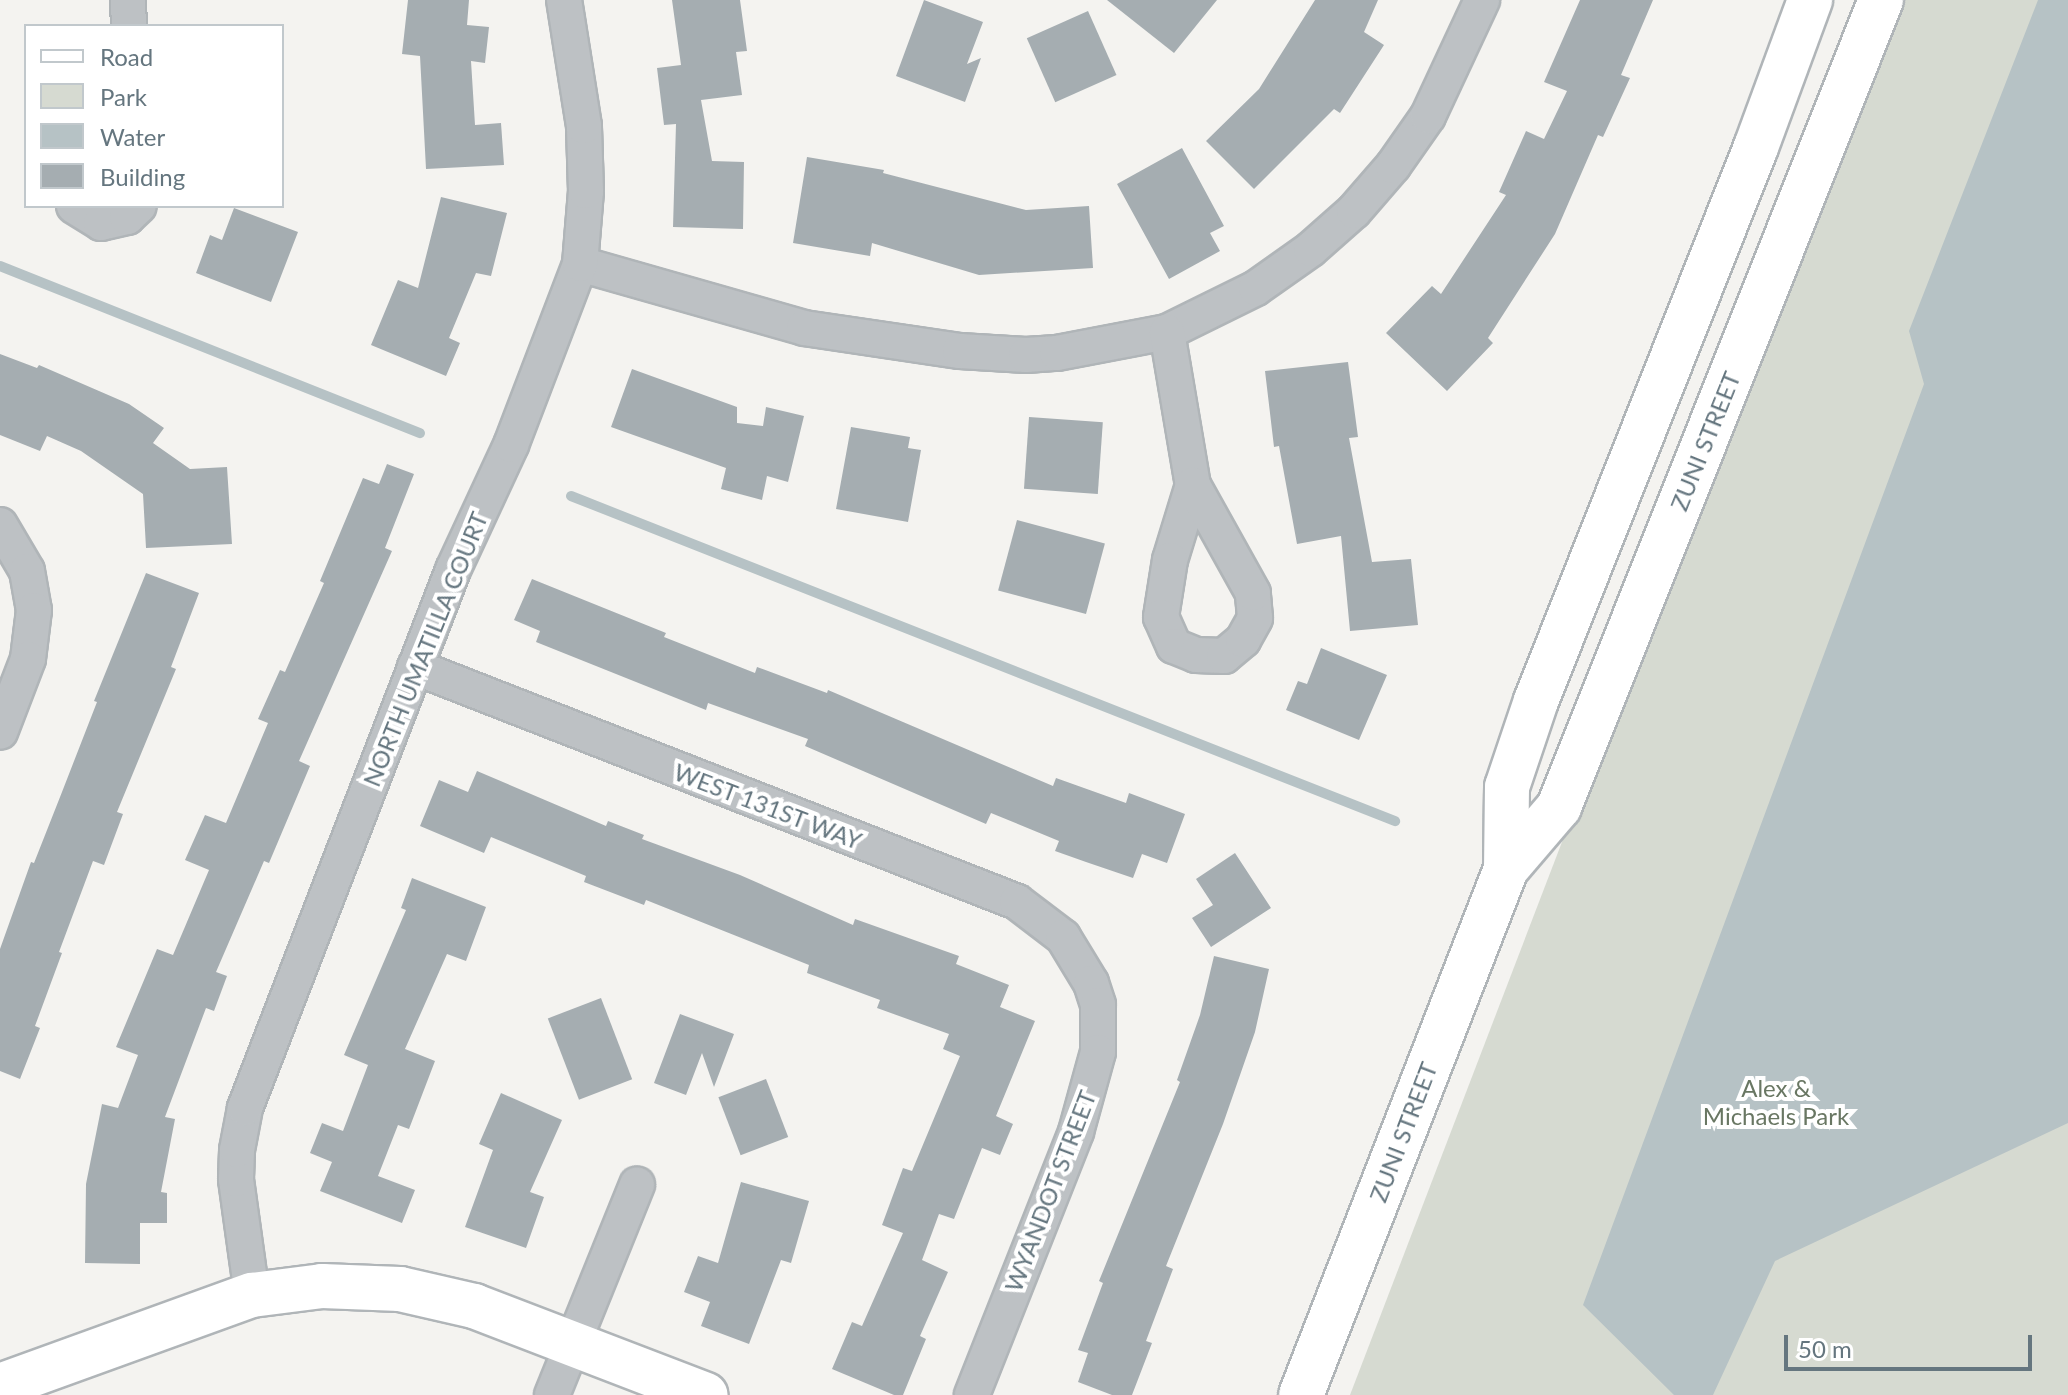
<!DOCTYPE html>
<style>
body{margin:0}
#map{position:relative;width:2068px;height:1395px;overflow:hidden;background:#f4f3f0;font-family:Lato,sans-serif}
div>[style]{position:absolute}
[style*='--x']{left:calc(var(--x)*1px);top:calc(var(--y)*1px);width:calc(var(--w)*1px);rotate:calc(var(--a)*1deg)}
.green>*{inset:0;background:#d6dad1}
.water>*{inset:0;background:#b6c2c5}
.stream>*{height:10px;margin:-5px;padding:0 5px;transform-origin:5px;border-radius:5px;background:#b6c2c5}
.building>*{inset:0;background:#a5adb1;transform-origin:0 0}
.roads{filter:drop-shadow(2px 0 #b0b5b8) drop-shadow(-2px 0 #b0b5b8) drop-shadow(0 2px #b0b5b8) drop-shadow(0 -2px #b0b5b8)}
.street>*{height:34px;margin:-17px;padding:0 17px;transform-origin:17px;border-radius:17px;background:#bdc1c4}
.secondary>*{height:44px;margin:-22px;padding:0 22px;transform-origin:22px;border-radius:22px;background:#fff}
span{translate:-50% -50%;white-space:nowrap;text-align:center;line-height:1.15;-webkit-text-stroke:8px #fff;paint-order:stroke}
.street-label{font-size:24px;color:#65767f}
.park-label{font-size:24px;color:#697763}
.legend{position:absolute;left:24px;top:24px;width:260px;height:184px;box-sizing:border-box;background:#fff;border:2px solid #c1c8cc;margin:0;padding:10px 14px;list-style:none;font-size:24px;color:#65767f}
.legend li{display:flex;align-items:center;gap:16px;height:40px}
.legend b{width:40px;border:2px solid #c1c8cc}
.scale{position:absolute;left:1784px;top:1335px;width:248px;height:36px;box-sizing:border-box;border:4px solid #65767f;border-top:0;padding-left:10px;font-size:24px;line-height:28px;white-space:nowrap;color:#65767f;-webkit-text-stroke:6px #fff;paint-order:stroke}
</style>
<div id="map">
<div class="green">
<i style="clip-path:polygon(1905px 0,2068px 0,2068px 1395px,1350px 1395px,1585px 782px)"></i>
</div>
<div class="water">
<i style="clip-path:polygon(2038px 0,2068px 0,2068px 1123px,1775px 1261px,1713px 1395px,1674px 1395px,1583px 1305px,1924px 384px,1909px 331px)"></i>
</div>
<div class="stream">
<i style="--x:0;--y:266;--w:452;--a:21.7"></i>
<i style="--x:571;--y:496;--w:886;--a:21.53"></i>
</div>
<div class="building">
<i style="clip-path:polygon(408px 0,469px 0,467px 25px,489px 27px,485px 63px,471px 61px,475px 125px,501px 123px,504px 165px,426px 169px,420px 56px,402px 54px)"></i>
<i style="clip-path:polygon(672px 0,740px 0,747px 51px,736px 52px,742px 95px,701px 100px,712px 161px,744px 162px,743px 229px,673px 227px,676px 124px,664px 125px,657px 68px,681px 65px)"></i>
<i style="clip-path:polygon(924px 0,983px 22px,967px 64px,981px 58px,965px 102px,896px 76px)"></i>
<i style="clip-path:polygon(1107px 0,1217px 0,1174px 53px)"></i>
<i style="clip-path:polygon(1315px 0,1378px 0,1364px 32px,1384px 45px,1340px 113px,1334px 109px,1254px 189px,1206px 141px,1259px 89px)"></i>
<i style="clip-path:polygon(1580px 0,1653px 0,1621px 75px,1630px 78px,1603px 137px,1598px 135px,1555px 234px,1488px 338px,1493px 343px,1447px 391px,1386px 333px,1432px 286px,1441px 294px,1506px 195px,1499px 192px,1526px 131px,1544px 139px,1567px 91px,1544px 82px)"></i>
<i style="left:1088px;top:11px;width:70px;height:67px;rotate:66deg"></i>
<i style="clip-path:polygon(1182px 148px,1224px 226px,1210px 233px,1220px 251px,1169px 279px,1117px 184px)"></i>
<i style="clip-path:polygon(807px 157px,884px 170px,883px 173px,1026px 210px,1089px 206px,1093px 268px,979px 275px,872px 243px,870px 256px,793px 243px)"></i>
<i style="clip-path:polygon(441px 197px,507px 213px,491px 276px,476px 273px,449px 338px,460px 343px,446px 376px,371px 345px,398px 280px,418px 288px)"></i>
<i style="clip-path:polygon(234px 208px,298px 232px,271px 302px,196px 273px,210px 235px,222px 240px)"></i>
<i style="clip-path:polygon(0 354px,37px 368px,39px 365px,129px 404px,164px 428px,153px 443px,190px 469px,227px 467px,232px 544px,146px 548px,143px 494px,81px 451px,47px 436px,40px 451px,0 435px)"></i>
<i style="clip-path:polygon(1348px 362px,1358px 437px,1349px 438px,1372px 562px,1411px 559px,1418px 625px,1350px 631px,1341px 536px,1297px 544px,1279px 446px,1274px 447px,1265px 371px)"></i>
<i style="clip-path:polygon(632px 369px,737px 407px,737px 423px,763px 426px,766px 407px,804px 416px,788px 482px,767px 476px,762px 500px,721px 489px,726px 468px,611px 427px)"></i>
<i style="left:1029px;top:417px;width:74px;height:72px;rotate:4deg"></i>
<i style="clip-path:polygon(851px 427px,910px 437px,908px 448px,921px 450px,908px 522px,836px 509px)"></i>
<i style="clip-path:polygon(387px 464px,414px 474px,385px 548px,392px 551px,299px 761px,310px 766px,269px 863px,264px 861px,216px 972px,227px 976px,214px 1011px,206px 1008px,165px 1117px,175px 1119px,161px 1192px,167px 1193px,167px 1223px,140px 1223px,140px 1264px,85px 1263px,86px 1184px,102px 1104px,118px 1108px,138px 1055px,116px 1047px,157px 949px,173px 955px,209px 870px,185px 860px,205px 815px,226px 823px,268px 723px,258px 719px,280px 670px,285px 672px,324px 583px,320px 581px,363px 478px,379px 484px)"></i>
<i style="left:1017px;top:520px;width:91px;height:73px;rotate:15deg"></i>
<i style="clip-path:polygon(146px 573px,199px 593px,171px 667px,176px 669px,117px 812px,123px 814px,104px 865px,93px 861px,59px 952px,62px 953px,35px 1026px,40px 1028px,20px 1079px,0 1071px,0 949px,31px 862px,34px 863px,62px 792px,97px 702px,94px 701px)"></i>
<i style="clip-path:polygon(532px 579px,666px 633px,664px 637px,755px 673px,757px 667px,827px 693px,828px 690px,1053px 786px,1056px 778px,1126px 803px,1129px 793px,1185px 814px,1167px 863px,1142px 854px,1133px 878px,1086px 862px,1055px 851px,1059px 841px,991px 813px,986px 824px,805px 746px,808px 739px,708px 703px,706px 710px,536px 642px,540px 631px,514px 620px)"></i>
<i style="clip-path:polygon(1321px 648px,1387px 675px,1359px 740px,1286px 710px,1298px 681px,1307px 684px)"></i>
<i style="clip-path:polygon(477px 771px,606px 826px,608px 821px,644px 835px,642px 839px,740px 875px,853px 925px,855px 919px,959px 956px,956px 964px,1009px 985px,1000px 1007px,1035px 1021px,996px 1116px,1013px 1124px,1000px 1155px,982px 1148px,954px 1219px,939px 1214px,922px 1260px,948px 1272px,920px 1336px,926px 1339px,903px 1395px,894px 1395px,832px 1369px,852px 1322px,862px 1326px,903px 1233px,882px 1225px,903px 1168px,912px 1171px,960px 1056px,943px 1049px,949px 1034px,877px 1008px,880px 1000px,807px 973px,809px 965px,646px 900px,644px 905px,584px 882px,586px 876px,491px 837px,484px 853px,420px 826px,439px 780px,468px 792px)"></i>
<i style="clip-path:polygon(1235px 853px,1271px 908px,1211px 947px,1192px 918px,1213px 905px,1196px 879px)"></i>
<i style="clip-path:polygon(412px 878px,486px 907px,466px 961px,447px 954px,405px 1049px,435px 1061px,409px 1129px,398px 1125px,378px 1176px,415px 1190px,402px 1223px,320px 1191px,332px 1162px,310px 1153px,322px 1123px,343px 1131px,368px 1065px,344px 1055px,406px 910px,401px 908px)"></i>
<i style="clip-path:polygon(1214px 956px,1269px 969px,1255px 1032px,1223px 1124px,1166px 1266px,1173px 1269px,1146px 1341px,1152px 1343px,1132px 1395px,1112px 1395px,1078px 1382px,1088px 1353px,1078px 1350px,1103px 1283px,1099px 1281px,1180px 1082px,1177px 1080px,1200px 1015px)"></i>
<i style="left:601px;top:998px;width:87px;height:57px;rotate:69deg"></i>
<i style="clip-path:polygon(680px 1014px,734px 1034px,714px 1087px,702px 1053px,686px 1095px,654px 1083px)"></i>
<i style="left:766px;top:1079px;width:62px;height:51px;rotate:69deg"></i>
<i style="clip-path:polygon(501px 1093px,562px 1120px,530px 1192px,544px 1197px,526px 1248px,465px 1227px,493px 1150px,479px 1144px)"></i>
<i style="clip-path:polygon(741px 1182px,809px 1201px,791px 1263px,781px 1260px,749px 1344px,701px 1326px,710px 1302px,684px 1292px,698px 1256px,718px 1263px)"></i>
</div>
<div class="roads">
<div class="street">
<i style="--x:128;--y:0;--w:26;--a:88"></i>
<i style="--x:74;--y:206;--w:32;--a:32"></i>
<i style="--x:101;--y:223;--w:27;--a:-13"></i>
<i style="--x:127;--y:217;--w:16;--a:-43"></i>
<i style="--x:580;--y:264;--w:233;--a:15.9"></i>
<i style="--x:804;--y:328;--w:158;--a:8.4"></i>
<i style="--x:960;--y:351;--w:66;--a:3.5"></i>
<i style="--x:1026;--y:355;--w:31;--a:-4"></i>
<i style="--x:1057;--y:353;--w:112;--a:-10.8"></i>
<i style="--x:1167;--y:332;--w:99;--a:-26.3"></i>
<i style="--x:1256;--y:288;--w:67;--a:-35.3"></i>
<i style="--x:1311;--y:249;--w:57;--a:-41.5"></i>
<i style="--x:1354;--y:211;--w:60;--a:-49.1"></i>
<i style="--x:1393;--y:166;--w:61;--a:-55"></i>
<i style="--x:1428;--y:116;--w:128;--a:-65"></i>
<i style="--x:1167;--y:332;--w:155;--a:80.4"></i>
<i style="--x:1193;--y:485;--w:78;--a:107"></i>
<i style="--x:1170;--y:560;--w:58;--a:99"></i>
<i style="--x:1161;--y:617;--w:32;--a:66"></i>
<i style="--x:1174;--y:646;--w:24;--a:22"></i>
<i style="--x:1196;--y:655;--w:28;--a:2"></i>
<i style="--x:1224;--y:656;--w:25;--a:-40"></i>
<i style="--x:1243;--y:640;--w:25;--a:-61"></i>
<i style="--x:1255;--y:618;--w:25;--a:-95"></i>
<i style="--x:1253;--y:593;--w:124;--a:-119.1"></i>
<i style="--x:0;--y:525;--w:53;--a:59.6"></i>
<i style="--x:27;--y:571;--w:40;--a:80"></i>
<i style="--x:34;--y:610;--w:49;--a:97"></i>
<i style="--x:28;--y:659;--w:78;--a:111"></i>
<i style="--x:415;--y:667;--w:646;--a:21.32"></i>
<i style="--x:1017;--y:902;--w:58;--a:37.3"></i>
<i style="--x:1063;--y:937;--w:54;--a:58.7"></i>
<i style="--x:1091;--y:983;--w:23;--a:72"></i>
<i style="--x:1098;--y:1005;--w:47;--a:90"></i>
<i style="--x:1098;--y:1052;--w:83;--a:105.4"></i>
<i style="--x:1076;--y:1132;--w:283;--a:111.6"></i>
<i style="--x:252;--y:1295;--w:117;--a:-97.9"></i>
<i style="--x:236;--y:1179;--w:29;--a:-88"></i>
<i style="--x:237;--y:1150;--w:43;--a:-79.2"></i>
<i style="--x:245;--y:1108;--w:577;--a:-68.86"></i>
<i style="--x:453;--y:570;--w:138;--a:-65.1"></i>
<i style="--x:511;--y:445;--w:194;--a:-69.1"></i>
<i style="--x:580;--y:264;--w:73;--a:-85.3"></i>
<i style="--x:586;--y:191;--w:65;--a:-91.8"></i>
<i style="--x:584;--y:126;--w:128;--a:-99"></i>
<i style="--x:552;--y:1395;--w:227;--a:-68"></i>
</div>
<div class="secondary">
<i style="--x:1506;--y:869;--w:82;--a:-89.3"></i>
<i style="--x:1507;--y:787;--w:91;--a:-71.4"></i>
<i style="--x:1536;--y:701;--w:596;--a:-68.34"></i>
<i style="--x:1756;--y:147;--w:157;--a:-69.8"></i>
<i style="--x:0;--y:1386;--w:268;--a:-19.9"></i>
<i style="--x:252;--y:1295;--w:71;--a:-7.3"></i>
<i style="--x:322;--y:1286;--w:78;--a:2.2"></i>
<i style="--x:400;--y:1289;--w:76;--a:12.9"></i>
<i style="--x:474;--y:1306;--w:248;--a:21"></i>
<i style="--x:1301;--y:1395;--w:565;--a:-68.71"></i>
<i style="--x:1506;--y:869;--w:82;--a:-49.5"></i>
<i style="--x:1559;--y:807;--w:869;--a:-68.25"></i>
</div>
</div>
<div class="street-label">
<span style="left:1705px;top:441px;rotate:-68deg">ZUNI STREET</span>
<span style="left:425px;top:649px;rotate:-68deg">NORTH UMATILLA COURT</span>
<span style="left:768px;top:806px;rotate:21deg">WEST 131ST WAY</span>
<span style="left:1403px;top:1132px;rotate:-69deg">ZUNI STREET</span>
<span style="left:1050px;top:1191px;rotate:-69deg">WYANDOT STREET</span>
</div>
<div class="park-label">
<span style="left:1776px;top:1102px">Alex &amp;<br>Michaels Park</span>
</div>
<ul class="legend">
<li><b style="height:10px;background:#fff"></b>Road</li>
<li><b style="height:22px;background:#d6dad1"></b>Park</li>
<li><b style="height:22px;background:#b6c2c5"></b>Water</li>
<li><b style="height:22px;background:#a5adb1"></b>Building</li>
</ul>
<div class="scale">50 m</div>
</div>
